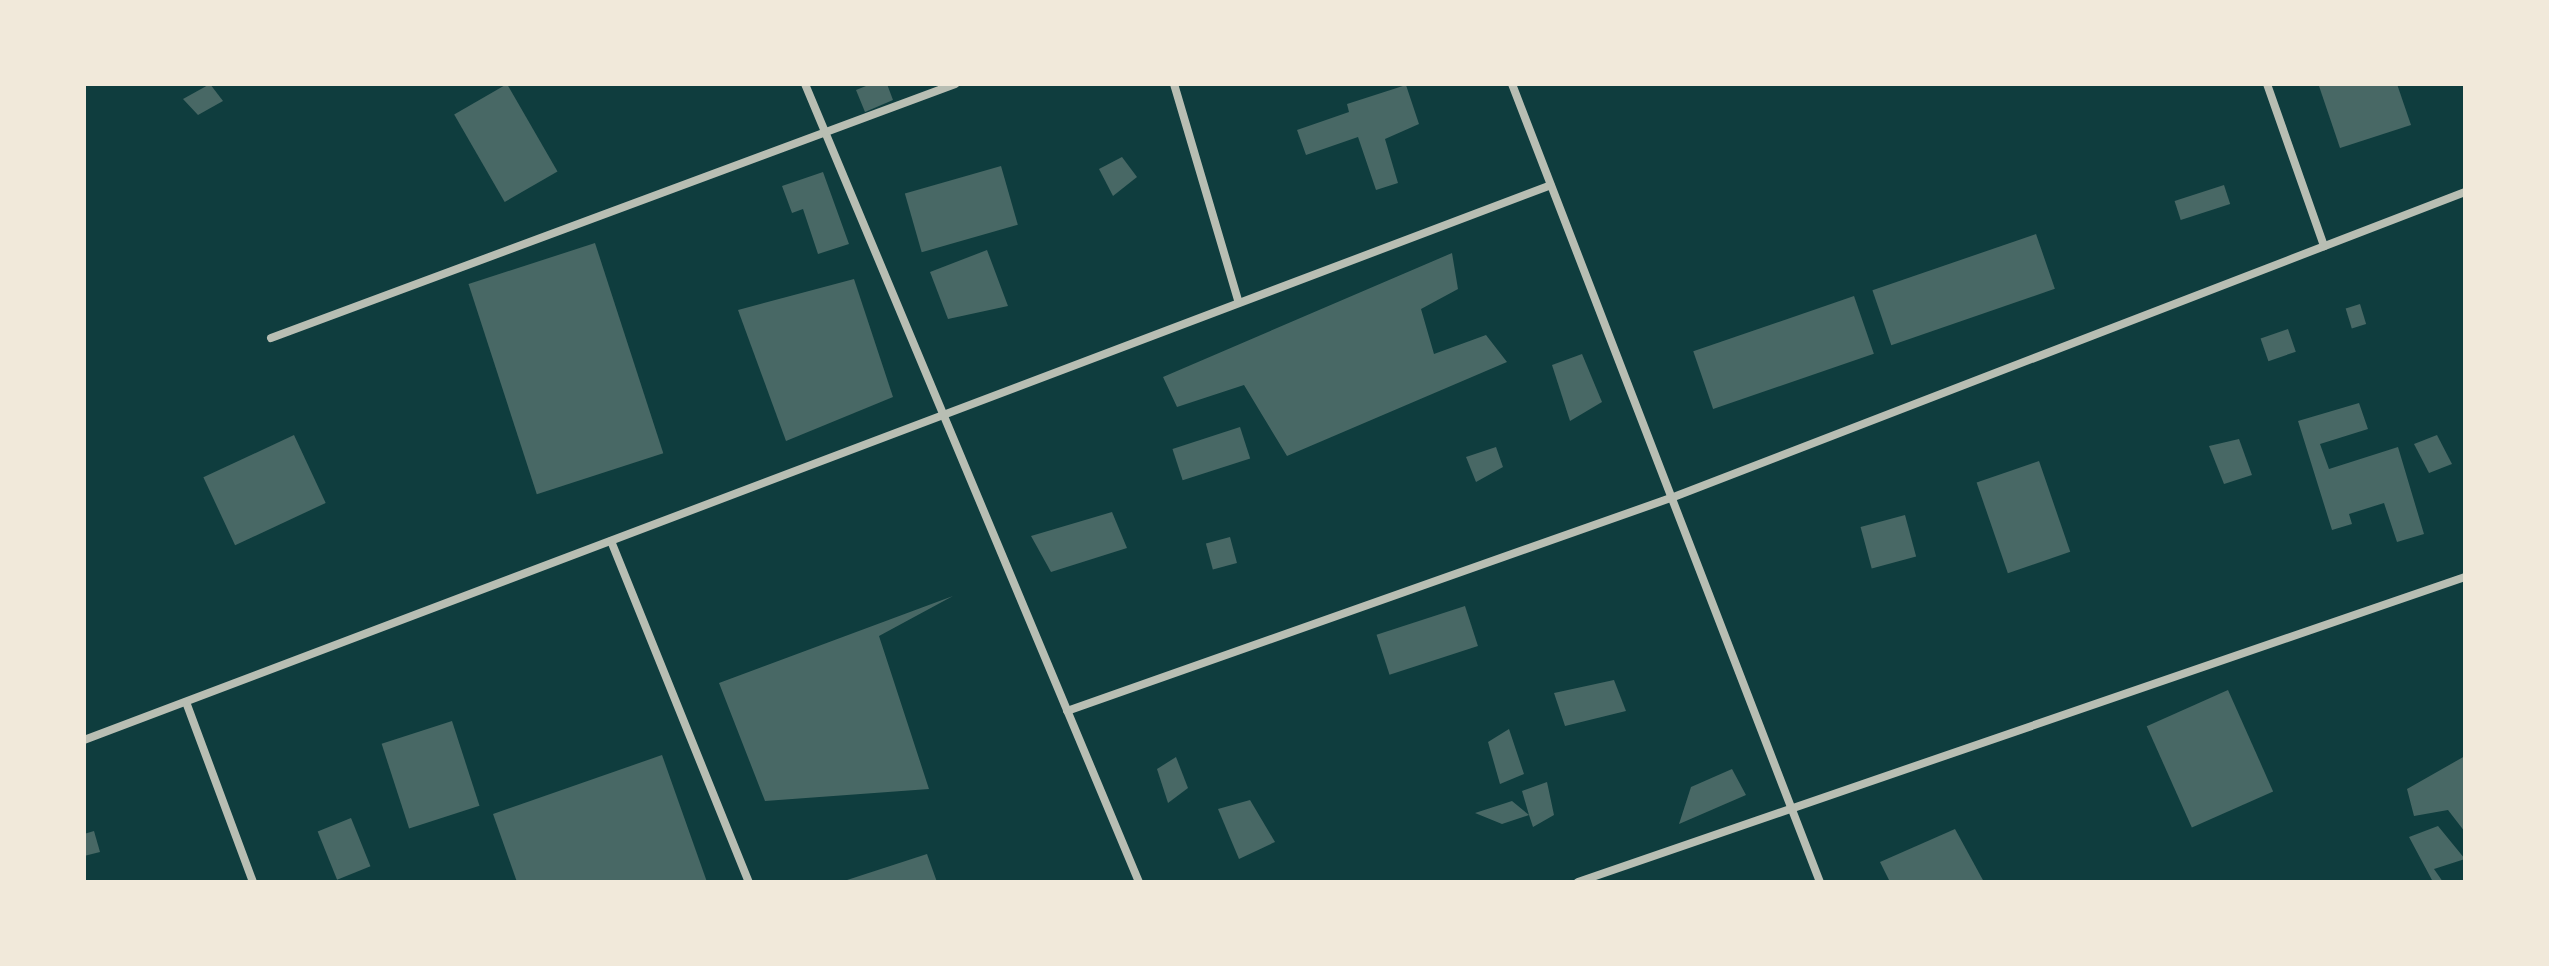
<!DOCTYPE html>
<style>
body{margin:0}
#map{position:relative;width:2549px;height:966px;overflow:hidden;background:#0f3d3e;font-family:Rubik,sans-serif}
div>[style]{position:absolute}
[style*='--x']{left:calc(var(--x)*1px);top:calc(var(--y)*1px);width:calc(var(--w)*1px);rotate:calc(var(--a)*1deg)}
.building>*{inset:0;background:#486865;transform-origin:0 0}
.minor>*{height:8px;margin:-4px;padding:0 4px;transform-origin:4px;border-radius:4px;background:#b8beb3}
span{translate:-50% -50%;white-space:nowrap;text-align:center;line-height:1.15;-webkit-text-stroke:8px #f1e9da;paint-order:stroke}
.frame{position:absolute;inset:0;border:86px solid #f1e9da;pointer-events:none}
</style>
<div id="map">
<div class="building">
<i style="clip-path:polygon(210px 84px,223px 101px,198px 115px,183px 99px)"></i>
<i style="left:507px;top:84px;width:101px;height:61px;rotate:60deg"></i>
<i style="clip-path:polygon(871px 84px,887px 84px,893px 100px,865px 112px,856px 90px)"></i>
<i style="clip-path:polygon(2326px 84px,2397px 84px,2411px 125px,2340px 148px,2319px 86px)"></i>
<i style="clip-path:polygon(1406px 85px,1419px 124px,1385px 139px,1398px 183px,1376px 190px,1358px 137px,1306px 155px,1297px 130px,1349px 112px,1347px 104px)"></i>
<i style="clip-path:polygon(1122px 157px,1137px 177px,1113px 196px,1099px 169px)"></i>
<i style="left:1001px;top:166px;width:61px;height:100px;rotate:74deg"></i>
<i style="clip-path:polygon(823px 172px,849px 244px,818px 254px,803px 209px,792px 213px,782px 186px)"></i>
<i style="left:2224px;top:185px;width:20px;height:52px;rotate:72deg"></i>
<i style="left:2036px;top:234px;width:58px;height:173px;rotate:71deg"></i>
<i style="left:595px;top:243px;width:221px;height:133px;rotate:72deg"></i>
<i style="clip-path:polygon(987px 250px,1008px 306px,948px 319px,930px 272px)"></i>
<i style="clip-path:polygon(1452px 253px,1458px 289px,1421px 309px,1434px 354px,1486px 335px,1507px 362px,1287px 456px,1244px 385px,1177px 407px,1163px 377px)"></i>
<i style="clip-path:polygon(854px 279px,893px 397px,786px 441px,738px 310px)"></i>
<i style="left:1854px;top:296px;width:61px;height:170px;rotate:71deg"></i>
<i style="left:2360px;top:304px;width:21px;height:15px;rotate:73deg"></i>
<i style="left:2288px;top:329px;width:24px;height:29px;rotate:71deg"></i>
<i style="clip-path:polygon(1582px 354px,1602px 402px,1570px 421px,1552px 365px)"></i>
<i style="clip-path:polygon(2359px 403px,2368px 429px,2320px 444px,2329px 469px,2398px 447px,2424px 534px,2397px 542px,2384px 503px,2349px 514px,2352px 524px,2332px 530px,2298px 421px)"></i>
<i style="left:1240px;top:427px;width:33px;height:71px;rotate:72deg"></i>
<i style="left:294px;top:435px;width:75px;height:100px;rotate:65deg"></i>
<i style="clip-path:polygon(2437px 435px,2452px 464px,2429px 473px,2414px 444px)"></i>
<i style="clip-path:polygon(2239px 439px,2252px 475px,2224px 484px,2209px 446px)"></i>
<i style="clip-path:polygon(1496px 447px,1503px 467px,1476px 482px,1466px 457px)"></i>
<i style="left:2039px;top:461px;width:96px;height:66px;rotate:71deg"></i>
<i style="clip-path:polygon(1112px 512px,1127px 548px,1051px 572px,1031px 536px)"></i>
<i style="left:1905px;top:515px;width:43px;height:46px;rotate:75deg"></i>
<i style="left:1230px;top:537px;width:27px;height:25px;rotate:75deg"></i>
<i style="clip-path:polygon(953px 596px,879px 636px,929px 789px,765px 801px,719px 683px)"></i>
<i style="left:1465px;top:606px;width:42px;height:93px;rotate:72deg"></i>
<i style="clip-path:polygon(1614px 680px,1626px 711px,1565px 726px,1554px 693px)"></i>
<i style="left:2228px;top:690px;width:111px;height:89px;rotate:66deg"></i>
<i style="left:452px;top:721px;width:89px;height:74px;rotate:72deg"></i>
<i style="clip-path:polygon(1509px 729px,1524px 774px,1500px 784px,1488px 742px)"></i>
<i style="clip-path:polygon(662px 755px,707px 882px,517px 882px,493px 814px)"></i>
<i style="clip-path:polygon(2465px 756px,2465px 832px,2448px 810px,2414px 816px,2407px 789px)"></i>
<i style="clip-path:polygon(1176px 757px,1188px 788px,1168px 803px,1157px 769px)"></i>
<i style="clip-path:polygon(1732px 769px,1746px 795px,1679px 824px,1691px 787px)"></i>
<i style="clip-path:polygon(1547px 782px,1554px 815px,1533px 827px,1529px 815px,1502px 824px,1475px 813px,1512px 801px,1529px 815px,1522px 791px)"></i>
<i style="clip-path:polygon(1250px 800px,1275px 842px,1239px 859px,1218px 809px)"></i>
<i style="left:351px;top:818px;width:52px;height:36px;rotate:68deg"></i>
<i style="clip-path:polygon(2438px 826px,2465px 859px,2434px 869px,2443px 882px,2433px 882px,2409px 837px)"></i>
<i style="clip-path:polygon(1955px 829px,1984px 882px,1890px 882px,1880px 862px)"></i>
<i style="clip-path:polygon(94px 831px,100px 852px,84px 856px,84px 834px)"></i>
<i style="clip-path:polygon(927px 854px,937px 882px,844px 882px,844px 881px)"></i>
</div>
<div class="minor">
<i style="--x:805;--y:84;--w:865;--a:67.29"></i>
<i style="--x:1174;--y:84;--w:228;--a:73.5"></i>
<i style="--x:1512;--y:84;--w:855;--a:68.9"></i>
<i style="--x:2267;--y:84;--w:172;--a:70.6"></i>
<i style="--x:271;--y:338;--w:730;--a:-20.37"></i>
<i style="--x:611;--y:541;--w:368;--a:68"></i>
<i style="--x:186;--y:702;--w:192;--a:69.6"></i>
<i style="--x:1067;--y:711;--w:640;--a:-19.43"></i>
<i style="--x:1671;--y:498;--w:851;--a:-21.08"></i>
<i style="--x:84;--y:740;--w:1568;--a:-20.72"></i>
<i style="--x:1578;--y:882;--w:938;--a:-18.98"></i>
</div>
<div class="frame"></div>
</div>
